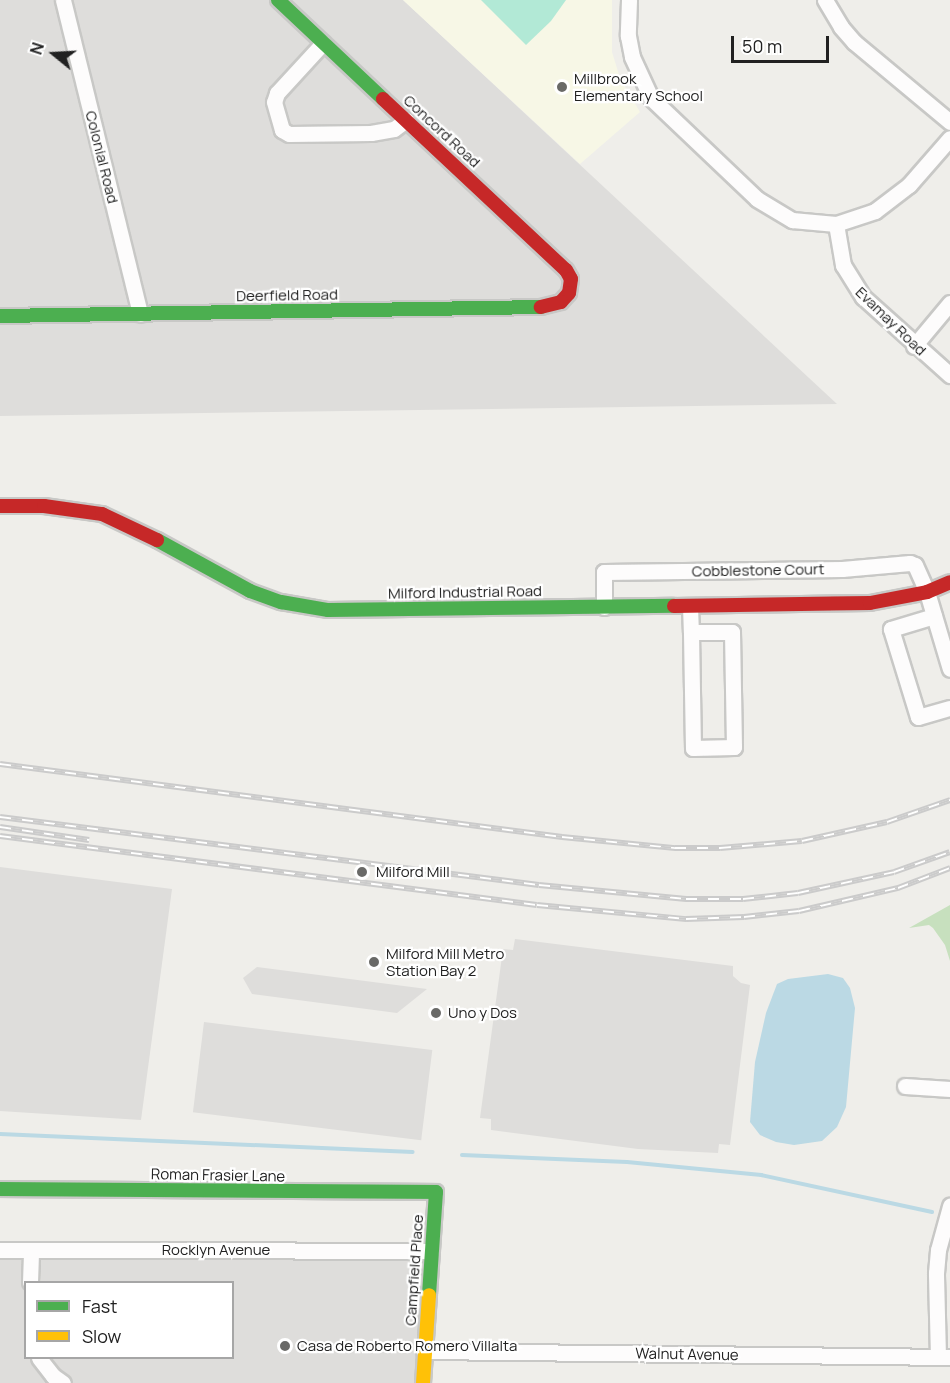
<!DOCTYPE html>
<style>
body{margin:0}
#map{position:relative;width:950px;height:1383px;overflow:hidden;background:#efeeea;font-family:Manrope,sans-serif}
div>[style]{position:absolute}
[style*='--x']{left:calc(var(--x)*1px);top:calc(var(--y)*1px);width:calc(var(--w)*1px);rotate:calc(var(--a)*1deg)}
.residential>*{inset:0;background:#dedddb;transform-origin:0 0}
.education>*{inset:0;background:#f7f7e6}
.forest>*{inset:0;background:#c7e0be}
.pitch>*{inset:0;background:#b2e9d6}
.water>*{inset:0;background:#bbd9e4}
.stream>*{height:4px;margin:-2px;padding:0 2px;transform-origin:2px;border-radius:2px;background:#bbd9e4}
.roads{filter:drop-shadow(2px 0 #c8c8c6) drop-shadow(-2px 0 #c8c8c6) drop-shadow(0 2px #c8c8c6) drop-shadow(0 -2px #c8c8c6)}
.street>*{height:15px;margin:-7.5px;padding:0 7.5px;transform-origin:7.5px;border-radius:7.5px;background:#fdfcfc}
.fast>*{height:14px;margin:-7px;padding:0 7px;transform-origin:7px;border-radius:7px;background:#4caf50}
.slow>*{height:14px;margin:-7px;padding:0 7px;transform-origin:7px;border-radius:7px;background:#ffc107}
.jam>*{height:14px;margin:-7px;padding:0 7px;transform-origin:7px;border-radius:7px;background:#c62828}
.rail>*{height:6px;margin-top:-3px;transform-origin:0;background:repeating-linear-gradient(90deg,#fff 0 11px,#cbcbcb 0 22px);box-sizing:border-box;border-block:2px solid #cbcbcb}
.dots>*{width:16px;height:16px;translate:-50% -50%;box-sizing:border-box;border:3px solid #fff;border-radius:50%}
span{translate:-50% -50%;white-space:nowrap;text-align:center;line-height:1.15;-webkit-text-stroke:4.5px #fff;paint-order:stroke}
.poi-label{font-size:15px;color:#212121}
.left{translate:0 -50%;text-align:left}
.street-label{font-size:15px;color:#212121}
.legend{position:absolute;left:24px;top:1281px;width:210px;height:78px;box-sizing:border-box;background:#fff;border:2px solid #a6a6a6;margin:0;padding:8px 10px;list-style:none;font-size:18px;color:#212121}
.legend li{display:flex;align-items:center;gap:12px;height:30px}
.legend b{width:30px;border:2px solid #a6a6a6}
.north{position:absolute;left:24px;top:24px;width:60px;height:60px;-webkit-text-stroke:4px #fff;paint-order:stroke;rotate:288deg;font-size:16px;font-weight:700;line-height:24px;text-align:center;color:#212121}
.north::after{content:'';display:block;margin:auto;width:21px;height:27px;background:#212121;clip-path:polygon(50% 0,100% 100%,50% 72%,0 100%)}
.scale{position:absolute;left:731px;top:36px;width:98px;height:27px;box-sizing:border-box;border:3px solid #212121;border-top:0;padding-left:8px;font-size:18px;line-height:21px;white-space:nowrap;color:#212121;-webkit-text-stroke:4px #fff;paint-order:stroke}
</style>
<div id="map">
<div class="residential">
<i style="clip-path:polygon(0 0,403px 0,837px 404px,0 416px)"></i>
<i style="clip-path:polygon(0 867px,172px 889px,141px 1120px,0 1111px)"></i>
<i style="clip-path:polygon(515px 939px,733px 966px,733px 976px,741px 983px,750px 985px,730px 1145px,719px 1144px,718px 1153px,638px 1149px,491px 1130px,491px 1119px,480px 1118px,503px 949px,513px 950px)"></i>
<i style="clip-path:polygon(257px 967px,427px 989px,397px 1013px,252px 994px,243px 978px)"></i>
<i style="left:204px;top:1022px;width:230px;height:91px;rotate:7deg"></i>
<i style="clip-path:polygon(evenodd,0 1256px,416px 1257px,422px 1267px,416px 1383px,0 1383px,0 1256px,26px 1282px,232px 1282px,232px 1358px,26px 1358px,26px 1282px)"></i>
</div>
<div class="education">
<i style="clip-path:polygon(403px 0,612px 0,612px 52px,620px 78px,640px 112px,580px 164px)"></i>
</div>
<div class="forest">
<i style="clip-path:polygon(950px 905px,950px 961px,945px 945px,933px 928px,929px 925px,909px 928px)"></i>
</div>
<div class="pitch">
<i style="clip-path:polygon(481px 0,566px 0,551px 21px,526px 45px)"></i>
</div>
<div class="water">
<i style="clip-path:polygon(828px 974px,843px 978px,850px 988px,855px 1008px,846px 1107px,837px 1127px,822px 1141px,794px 1145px,776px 1142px,760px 1135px,750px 1122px,755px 1062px,766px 1013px,777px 984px,788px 979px)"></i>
</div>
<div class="stream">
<i style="--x:0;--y:1134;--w:413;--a:2.5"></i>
<i style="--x:462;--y:1155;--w:165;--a:2.4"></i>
<i style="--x:627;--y:1162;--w:135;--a:5.5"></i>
<i style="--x:761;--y:1175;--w:175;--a:12.2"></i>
</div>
<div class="roads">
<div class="street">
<i style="--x:63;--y:0;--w:323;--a:76.2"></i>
<i style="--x:629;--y:0;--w:36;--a:92"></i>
<i style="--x:628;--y:36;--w:21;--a:79"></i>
<i style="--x:632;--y:57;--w:45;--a:65.1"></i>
<i style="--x:651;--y:98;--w:146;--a:43.6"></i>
<i style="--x:757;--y:199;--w:41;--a:31"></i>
<i style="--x:792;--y:220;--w:44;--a:5.2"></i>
<i style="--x:836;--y:224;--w:41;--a:-18.4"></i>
<i style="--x:875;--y:211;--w:43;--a:-37.4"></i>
<i style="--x:909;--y:185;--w:62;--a:-48.9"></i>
<i style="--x:825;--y:0;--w:31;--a:59"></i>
<i style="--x:841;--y:27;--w:20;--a:49"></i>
<i style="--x:854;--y:42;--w:125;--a:39.8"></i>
<i style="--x:323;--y:43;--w:68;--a:132.6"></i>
<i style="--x:277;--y:93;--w:9;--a:108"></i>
<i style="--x:274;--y:102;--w:29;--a:74"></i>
<i style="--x:282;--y:130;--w:8;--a:30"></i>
<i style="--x:289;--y:134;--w:82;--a:-0.7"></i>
<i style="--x:371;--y:133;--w:23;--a:-10"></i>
<i style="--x:394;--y:129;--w:15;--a:-37"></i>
<i style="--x:836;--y:224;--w:42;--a:80.3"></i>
<i style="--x:843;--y:265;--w:38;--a:58"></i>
<i style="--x:863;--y:297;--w:117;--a:41.9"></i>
<i style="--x:914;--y:346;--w:56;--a:-50.1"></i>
<i style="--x:690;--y:606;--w:26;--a:88"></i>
<i style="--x:691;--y:632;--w:41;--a:0"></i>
<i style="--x:732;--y:632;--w:115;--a:89"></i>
<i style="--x:734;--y:747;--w:41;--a:178.6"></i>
<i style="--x:693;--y:748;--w:116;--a:-91"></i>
<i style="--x:604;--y:607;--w:35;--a:-90"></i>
<i style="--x:604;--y:572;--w:238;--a:-0.7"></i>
<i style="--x:842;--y:569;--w:68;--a:-5"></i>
<i style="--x:910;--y:563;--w:5;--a:22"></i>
<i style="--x:915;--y:565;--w:30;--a:66"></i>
<i style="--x:927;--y:592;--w:80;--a:73.4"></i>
<i style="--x:934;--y:616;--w:45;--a:163.2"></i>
<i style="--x:891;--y:629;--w:92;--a:72.9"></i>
<i style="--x:918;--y:717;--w:33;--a:-16"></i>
<i style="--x:905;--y:1086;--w:45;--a:3.8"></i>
<i style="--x:0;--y:1250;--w:431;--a:0.1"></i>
<i style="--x:30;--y:1282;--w:32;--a:-88"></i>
<i style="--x:424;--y:1351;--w:526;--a:0.65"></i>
<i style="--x:938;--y:1357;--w:84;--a:-91.4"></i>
<i style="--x:936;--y:1273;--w:23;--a:-85"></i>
<i style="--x:938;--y:1250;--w:46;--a:-74.7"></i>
<i style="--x:39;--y:1358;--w:23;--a:52"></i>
<i style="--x:53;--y:1376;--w:12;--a:35"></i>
</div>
<div class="fast">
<i style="--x:278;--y:0;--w:144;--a:43.3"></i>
<i style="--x:0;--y:316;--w:541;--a:-0.95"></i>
<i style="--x:157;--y:540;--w:106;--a:28.7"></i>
<i style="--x:250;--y:591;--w:33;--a:20"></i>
<i style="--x:281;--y:602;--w:48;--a:9.7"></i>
<i style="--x:328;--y:610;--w:346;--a:-0.7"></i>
<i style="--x:0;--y:1189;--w:436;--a:0.4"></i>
<i style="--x:436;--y:1192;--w:103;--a:93.9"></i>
</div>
<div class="slow">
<i style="--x:423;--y:1383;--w:88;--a:-86.1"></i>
</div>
<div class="jam">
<i style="--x:383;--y:99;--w:250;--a:43.1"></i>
<i style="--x:566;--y:270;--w:10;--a:61"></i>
<i style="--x:571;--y:279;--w:14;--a:98"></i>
<i style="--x:569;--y:293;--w:12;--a:132"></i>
<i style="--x:561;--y:302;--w:21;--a:166"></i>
<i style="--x:0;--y:506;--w:44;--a:0"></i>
<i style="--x:44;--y:506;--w:59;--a:7.9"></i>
<i style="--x:102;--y:514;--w:61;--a:25.3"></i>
<i style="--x:674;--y:606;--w:196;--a:-0.9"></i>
<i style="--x:870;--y:603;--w:58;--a:-10.9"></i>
<i style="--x:927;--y:592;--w:25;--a:-23"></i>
</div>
</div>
<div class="rail">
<i style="--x:0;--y:764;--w:567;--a:7.4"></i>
<i style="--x:562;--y:837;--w:114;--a:5.6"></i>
<i style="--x:675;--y:848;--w:45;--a:0"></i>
<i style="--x:720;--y:848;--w:82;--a:-4.9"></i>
<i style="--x:802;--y:841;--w:87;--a:-12.6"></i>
<i style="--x:887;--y:822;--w:67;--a:-19.2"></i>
<i style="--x:0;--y:817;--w:543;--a:7.19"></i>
<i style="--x:539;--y:885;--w:148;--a:5.4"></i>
<i style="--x:686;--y:899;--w:57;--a:0"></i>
<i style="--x:743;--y:899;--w:55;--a:-6.2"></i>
<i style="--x:798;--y:893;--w:98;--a:-12.3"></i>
<i style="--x:894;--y:872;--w:59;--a:-19.7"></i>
<i style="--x:0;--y:827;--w:90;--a:8.3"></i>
<i style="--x:0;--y:836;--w:541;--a:7.32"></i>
<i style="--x:537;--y:905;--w:150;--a:5.4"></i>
<i style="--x:686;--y:919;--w:58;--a:-2"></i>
<i style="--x:744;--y:917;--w:55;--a:-6.2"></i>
<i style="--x:799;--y:911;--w:102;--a:-13.1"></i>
<i style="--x:898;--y:888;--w:56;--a:-21"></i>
</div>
<div class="dots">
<i style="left:562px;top:87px;background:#696967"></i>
<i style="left:362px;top:872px;background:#696967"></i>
<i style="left:374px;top:962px;background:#696967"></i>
<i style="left:436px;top:1013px;background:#696967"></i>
<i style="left:285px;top:1346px;background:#696967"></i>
</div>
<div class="poi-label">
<span class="left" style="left:574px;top:87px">Millbrook<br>Elementary School</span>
<span class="left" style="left:376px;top:872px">Milford Mill</span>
<span class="left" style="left:386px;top:962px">Milford Mill Metro<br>Station Bay 2</span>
<span class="left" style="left:448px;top:1013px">Uno y Dos</span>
<span class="left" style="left:297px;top:1346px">Casa de Roberto Romero Villalta</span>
</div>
<div class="street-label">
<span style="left:442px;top:131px;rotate:43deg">Concord Road</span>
<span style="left:102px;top:157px;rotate:76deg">Colonial Road</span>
<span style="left:287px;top:295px;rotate:-1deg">Deerfield Road</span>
<span style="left:891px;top:321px;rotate:44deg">Evamay Road</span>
<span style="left:758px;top:570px;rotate:-1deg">Cobblestone Court</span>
<span style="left:465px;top:592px;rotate:-1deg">Milford Industrial Road</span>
<span style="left:218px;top:1175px;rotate:1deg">Roman Frasier Lane</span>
<span style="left:216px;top:1250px">Rocklyn Avenue</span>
<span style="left:414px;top:1270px;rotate:-86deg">Campfield Place</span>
<span style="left:687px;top:1354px;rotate:1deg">Walnut Avenue</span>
</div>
<ul class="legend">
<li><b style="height:8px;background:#4caf50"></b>Fast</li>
<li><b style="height:8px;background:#ffc107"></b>Slow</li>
</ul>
<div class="north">N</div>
<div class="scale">50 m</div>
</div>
